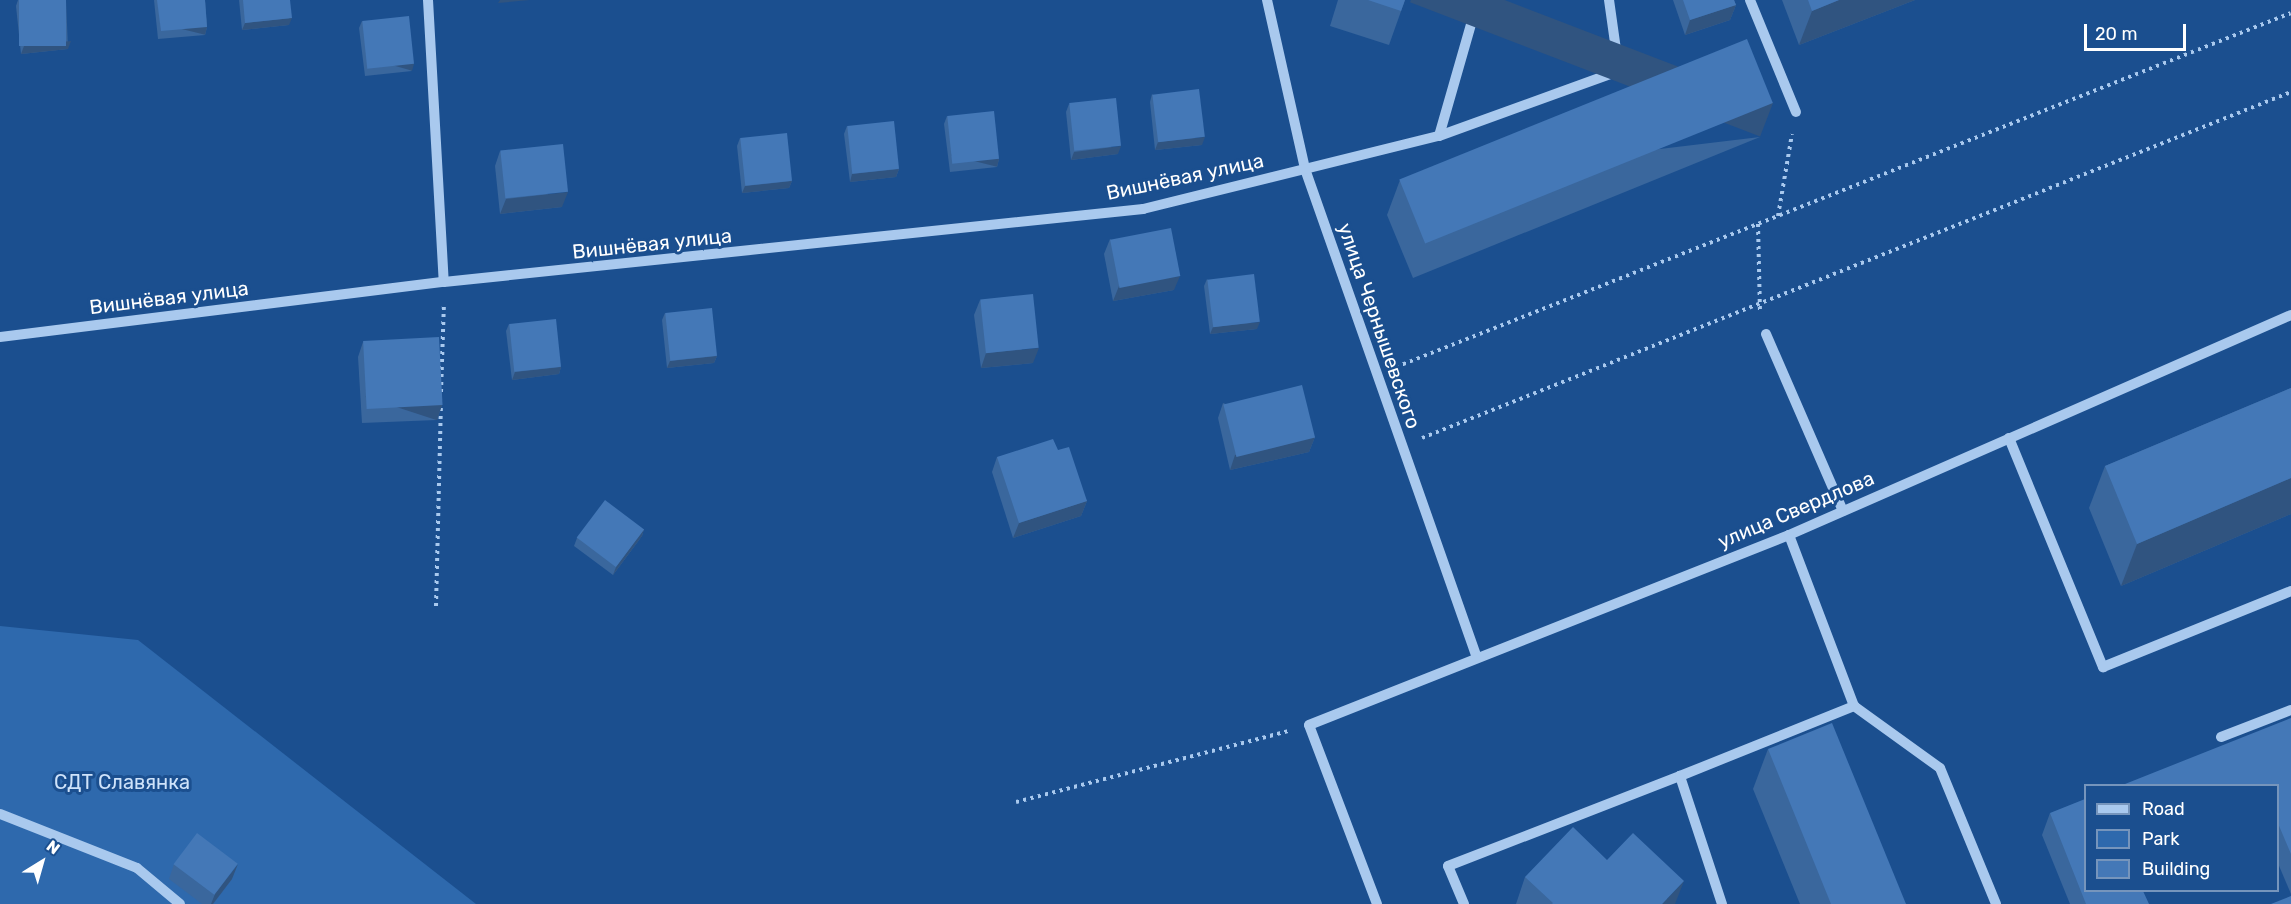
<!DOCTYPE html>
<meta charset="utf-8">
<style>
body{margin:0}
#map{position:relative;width:2291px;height:904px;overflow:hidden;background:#1b4f8f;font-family:Rubik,sans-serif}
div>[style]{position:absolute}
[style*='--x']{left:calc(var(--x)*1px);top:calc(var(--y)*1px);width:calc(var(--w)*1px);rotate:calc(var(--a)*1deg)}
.green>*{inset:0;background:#2e69ad}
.path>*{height:4px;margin-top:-2px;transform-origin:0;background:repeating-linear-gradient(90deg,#a9c9ee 0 3px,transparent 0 7.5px)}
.minor>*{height:10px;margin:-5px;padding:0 5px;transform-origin:5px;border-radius:5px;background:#a9c9ee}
.wall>*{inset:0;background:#3a679d}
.shaded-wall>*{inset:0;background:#305480;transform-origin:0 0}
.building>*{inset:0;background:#4478b7;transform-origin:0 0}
span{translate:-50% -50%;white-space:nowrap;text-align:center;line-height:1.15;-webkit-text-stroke:6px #1b4f8f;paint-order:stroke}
.street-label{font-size:20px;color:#fff}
.park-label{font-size:20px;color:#cfe3fa}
.legend{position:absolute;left:2084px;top:784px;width:195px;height:108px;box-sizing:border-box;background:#1b4f8f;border:2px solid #7695bc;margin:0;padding:8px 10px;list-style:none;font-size:18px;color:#fff}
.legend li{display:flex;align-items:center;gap:12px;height:30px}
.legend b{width:30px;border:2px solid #7695bc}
.north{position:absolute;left:12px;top:832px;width:60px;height:60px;-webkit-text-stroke:4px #1b4f8f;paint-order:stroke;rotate:37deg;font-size:16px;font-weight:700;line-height:24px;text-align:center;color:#fff}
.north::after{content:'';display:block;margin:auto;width:21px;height:27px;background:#fff;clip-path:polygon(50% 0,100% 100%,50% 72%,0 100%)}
.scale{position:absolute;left:2084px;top:24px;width:102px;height:27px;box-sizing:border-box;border:3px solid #fff;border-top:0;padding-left:8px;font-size:18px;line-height:21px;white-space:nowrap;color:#fff;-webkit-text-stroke:4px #1b4f8f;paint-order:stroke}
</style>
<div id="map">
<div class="green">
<i style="clip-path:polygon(0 626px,138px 640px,476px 904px,0 904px)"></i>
</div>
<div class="path">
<i style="--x:1778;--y:216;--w:83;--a:-80.3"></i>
<i style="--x:1758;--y:224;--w:89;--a:88.7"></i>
<i style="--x:1396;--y:367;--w:962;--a:-21.58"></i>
<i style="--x:441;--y:392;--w:89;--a:-88.1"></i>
<i style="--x:1422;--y:438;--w:935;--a:-21.71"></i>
<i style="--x:436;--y:606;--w:201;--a:-88.6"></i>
<i style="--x:1016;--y:802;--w:281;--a:-14.6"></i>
</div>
<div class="minor">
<i style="--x:428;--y:0;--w:282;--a:86.8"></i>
<i style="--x:1267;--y:0;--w:173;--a:77.3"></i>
<i style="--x:1305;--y:169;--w:518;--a:70.62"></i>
<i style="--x:1750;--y:0;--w:121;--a:67.7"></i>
<i style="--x:1439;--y:136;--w:141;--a:-74"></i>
<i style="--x:1766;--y:334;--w:193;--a:66.5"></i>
<i style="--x:0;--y:337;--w:447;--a:-7.1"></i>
<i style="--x:444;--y:282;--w:703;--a:-5.96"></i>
<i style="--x:1143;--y:209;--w:305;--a:-13.9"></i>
<i style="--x:1439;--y:136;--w:191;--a:-19.9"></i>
<i style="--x:1619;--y:71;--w:72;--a:-98"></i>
<i style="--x:2009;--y:438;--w:248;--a:67.7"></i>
<i style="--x:2103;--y:667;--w:203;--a:-22"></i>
<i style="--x:1854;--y:706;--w:106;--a:35.8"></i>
<i style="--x:1940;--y:768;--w:147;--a:67.6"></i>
<i style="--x:2221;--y:737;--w:75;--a:-21.1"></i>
<i style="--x:0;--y:814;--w:147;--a:21.5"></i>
<i style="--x:137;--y:868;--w:56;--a:39.9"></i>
<i style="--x:1377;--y:904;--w:191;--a:-110.8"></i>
<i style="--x:1309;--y:725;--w:516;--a:-21.6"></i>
<i style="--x:1789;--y:535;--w:548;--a:-23.67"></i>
<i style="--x:1464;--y:904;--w:41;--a:-112.8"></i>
<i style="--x:1448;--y:866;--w:249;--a:-21.2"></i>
<i style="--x:1722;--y:904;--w:135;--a:-108.2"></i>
<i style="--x:1680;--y:776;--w:188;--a:-21.9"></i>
<i style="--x:1854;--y:706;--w:183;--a:-110.8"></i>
</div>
<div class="wall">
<i style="clip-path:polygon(18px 0,66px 0,68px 49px,21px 54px,16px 6px)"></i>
<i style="clip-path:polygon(154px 0,205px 0,207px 27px,205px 35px,158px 39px)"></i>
<i style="clip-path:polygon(239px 0,290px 0,289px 25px,242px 30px)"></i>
<i style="clip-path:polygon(1338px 0,1405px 0,1389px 45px,1330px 26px)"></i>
<i style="clip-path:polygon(1673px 0,1734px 0,1736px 5px,1730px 20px,1685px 35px)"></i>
<i style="clip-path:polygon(1782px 0,1915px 0,1799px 45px)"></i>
<i style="clip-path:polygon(362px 21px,412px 71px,365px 76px,359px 28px)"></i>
<i style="clip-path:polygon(1152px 94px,1202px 145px,1155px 150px,1150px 102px)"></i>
<i style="clip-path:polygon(1069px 104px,1118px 154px,1071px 160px,1066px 112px)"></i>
<i style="clip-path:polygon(947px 116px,999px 159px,997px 167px,950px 172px,944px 124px)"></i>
<i style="clip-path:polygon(847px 126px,899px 169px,896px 177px,850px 182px,844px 134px)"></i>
<i style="clip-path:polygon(1760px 137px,1413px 278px,1387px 215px,1400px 180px)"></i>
<i style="clip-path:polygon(740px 138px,792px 181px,789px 188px,742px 193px,737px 146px)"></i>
<i style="clip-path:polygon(500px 151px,562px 207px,500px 214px,495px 166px)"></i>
<i style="clip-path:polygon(1110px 239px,1174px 290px,1113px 301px,1104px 254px)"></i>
<i style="clip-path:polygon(1207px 279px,1257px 329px,1210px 334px,1204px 286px)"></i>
<i style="clip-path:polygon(980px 300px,1033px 363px,981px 368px,974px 315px)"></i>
<i style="clip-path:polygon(665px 313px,717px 356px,714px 363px,667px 368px,662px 320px)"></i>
<i style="clip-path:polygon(509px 324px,561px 367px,559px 374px,512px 380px,506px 331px)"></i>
<i style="clip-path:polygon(363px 342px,442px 405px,437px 420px,362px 423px,358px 357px)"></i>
<i style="clip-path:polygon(2291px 388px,2291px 514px,2121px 586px,2089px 508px,2105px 466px)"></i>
<i style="clip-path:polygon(1223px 403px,1315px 437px,1309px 452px,1230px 470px,1218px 418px)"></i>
<i style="clip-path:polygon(1058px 450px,1087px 501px,1081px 516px,1013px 538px,992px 472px,997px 457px)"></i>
<i style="clip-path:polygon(644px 529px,642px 536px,613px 575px,574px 546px,577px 538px)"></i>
<i style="clip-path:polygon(2291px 718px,2291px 894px,2277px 861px,2277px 786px)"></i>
<i style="clip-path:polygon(1768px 749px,1906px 904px,1800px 904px,1753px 789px)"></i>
<i style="clip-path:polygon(2050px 813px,2149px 904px,2070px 904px,2042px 835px)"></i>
<i style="clip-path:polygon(1607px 860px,1675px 904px,1516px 904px,1525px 877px)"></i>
<i style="clip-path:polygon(174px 864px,232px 879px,213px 904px,202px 904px,169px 879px)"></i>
</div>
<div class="shaded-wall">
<i style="clip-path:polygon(500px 0,530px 0,498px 3px)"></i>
<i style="clip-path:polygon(1839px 0,1915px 0,1799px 45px,1812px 11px)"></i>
<i style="clip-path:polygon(1736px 5px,1730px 20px,1685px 35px,1690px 20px)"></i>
<i style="clip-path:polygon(292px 18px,289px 25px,242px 30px,245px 23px)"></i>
<i style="left:207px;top:27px;width:8px;height:46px;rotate:104deg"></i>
<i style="clip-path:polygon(71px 41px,68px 49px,21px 54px,24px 46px)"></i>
<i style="left:414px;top:64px;width:7px;height:47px;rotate:106deg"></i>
<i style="left:1773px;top:103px;width:36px;height:375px;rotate:111deg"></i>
<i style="clip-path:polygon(1205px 137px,1202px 145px,1155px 150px,1158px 142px)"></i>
<i style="clip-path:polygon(1121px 146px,1118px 154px,1071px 160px,1074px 152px)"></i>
<i style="left:999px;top:159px;width:8px;height:47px;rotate:104deg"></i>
<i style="clip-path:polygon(899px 169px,896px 177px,850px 182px,852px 174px)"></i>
<i style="clip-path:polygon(792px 181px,789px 188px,742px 193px,745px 186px)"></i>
<i style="clip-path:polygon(568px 192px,562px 207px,500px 214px,506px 199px)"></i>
<i style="clip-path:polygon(1180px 276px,1174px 290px,1113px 301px,1119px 286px)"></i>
<i style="clip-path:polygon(1260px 322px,1257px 329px,1210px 334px,1213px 327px)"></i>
<i style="clip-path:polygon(1039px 348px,1033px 363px,981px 368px,986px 353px)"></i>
<i style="clip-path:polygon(717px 356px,714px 363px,667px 368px,670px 361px)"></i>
<i style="clip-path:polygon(561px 367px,559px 374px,512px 380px,515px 372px)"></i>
<i style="left:442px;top:405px;width:16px;height:75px;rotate:108deg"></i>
<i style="clip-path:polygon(1315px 437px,1309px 452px,1230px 470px,1235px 455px)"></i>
<i style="clip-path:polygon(2291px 478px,2291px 514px,2121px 586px,2137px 544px)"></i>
<i style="clip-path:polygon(1087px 501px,1081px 516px,1013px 538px,1019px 523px)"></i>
<i style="clip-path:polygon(644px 529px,642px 536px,613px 575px,616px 567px)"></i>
<i style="clip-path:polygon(238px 864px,232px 879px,213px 904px,211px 904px,215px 894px)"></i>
<i style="clip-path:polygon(1684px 881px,1675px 904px,1662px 904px)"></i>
</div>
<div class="building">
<i style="left:19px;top:0;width:47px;height:46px"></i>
<i style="clip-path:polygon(157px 0,205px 0,207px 27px,161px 31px)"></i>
<i style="clip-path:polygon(243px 0,290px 0,292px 18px,245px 23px)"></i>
<i style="clip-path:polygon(1368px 0,1405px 0,1401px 11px)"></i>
<i style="clip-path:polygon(1683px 0,1734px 0,1736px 5px,1690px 20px)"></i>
<i style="clip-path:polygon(1808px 0,1839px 0,1812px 11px)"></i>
<i style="left:409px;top:16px;width:48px;height:47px;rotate:84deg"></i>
<i style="left:1747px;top:39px;width:69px;height:375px;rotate:68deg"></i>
<i style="left:1199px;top:89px;width:48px;height:47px;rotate:83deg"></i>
<i style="left:1116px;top:98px;width:48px;height:47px;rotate:84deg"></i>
<i style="left:994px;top:111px;width:48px;height:47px;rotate:84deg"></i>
<i style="left:894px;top:121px;width:48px;height:47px;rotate:84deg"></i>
<i style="left:787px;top:133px;width:48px;height:47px;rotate:84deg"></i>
<i style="left:563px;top:144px;width:48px;height:63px;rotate:84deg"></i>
<i style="left:1171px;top:228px;width:49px;height:62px;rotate:79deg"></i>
<i style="left:1254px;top:274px;width:48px;height:47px;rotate:83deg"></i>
<i style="left:1033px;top:294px;width:54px;height:53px;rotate:84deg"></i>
<i style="left:712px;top:308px;width:48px;height:47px;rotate:84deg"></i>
<i style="left:556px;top:319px;width:48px;height:47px;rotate:84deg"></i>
<i style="left:439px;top:337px;width:68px;height:76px;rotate:87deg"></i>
<i style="left:1302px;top:385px;width:54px;height:81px;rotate:76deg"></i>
<i style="clip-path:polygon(2291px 388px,2291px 478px,2137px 544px,2105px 466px)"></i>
<i style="clip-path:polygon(1053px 439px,1058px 450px,1069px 447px,1087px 501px,1019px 523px,997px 457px)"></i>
<i style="left:605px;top:500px;width:49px;height:47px;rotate:37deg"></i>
<i style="clip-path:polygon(2291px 718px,2291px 854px,2277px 821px,2277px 786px,2120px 786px)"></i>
<i style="clip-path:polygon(1832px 723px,1906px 904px,1831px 904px,1768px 749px)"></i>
<i style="clip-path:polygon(2085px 799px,2085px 891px,2143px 891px,2149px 904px,2086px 904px,2050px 813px)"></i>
<i style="clip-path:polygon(1573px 827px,1607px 860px,1633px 833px,1684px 881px,1662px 904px,1552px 904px,1553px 903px,1525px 877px)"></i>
<i style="left:197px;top:833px;width:51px;height:39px;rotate:37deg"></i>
<i style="clip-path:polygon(2291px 896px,2291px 904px,2271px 904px)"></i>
</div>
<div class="street-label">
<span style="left:1185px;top:177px;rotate:-12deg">Вишнёвая улица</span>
<span style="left:652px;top:244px;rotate:-6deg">Вишнёвая улица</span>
<span style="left:169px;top:298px;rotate:-7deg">Вишнёвая улица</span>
<span style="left:1379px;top:326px;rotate:71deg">улица Чернышевского</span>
<span style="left:1796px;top:510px;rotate:-23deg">улица Свердлова</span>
</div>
<div class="park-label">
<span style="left:122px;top:782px">СДТ Славянка</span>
</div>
<ul class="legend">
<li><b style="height:8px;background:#a9c9ee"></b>Road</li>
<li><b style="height:16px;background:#2e69ad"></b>Park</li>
<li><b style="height:16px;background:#4478b7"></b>Building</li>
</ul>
<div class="north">N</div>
<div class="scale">20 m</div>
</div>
